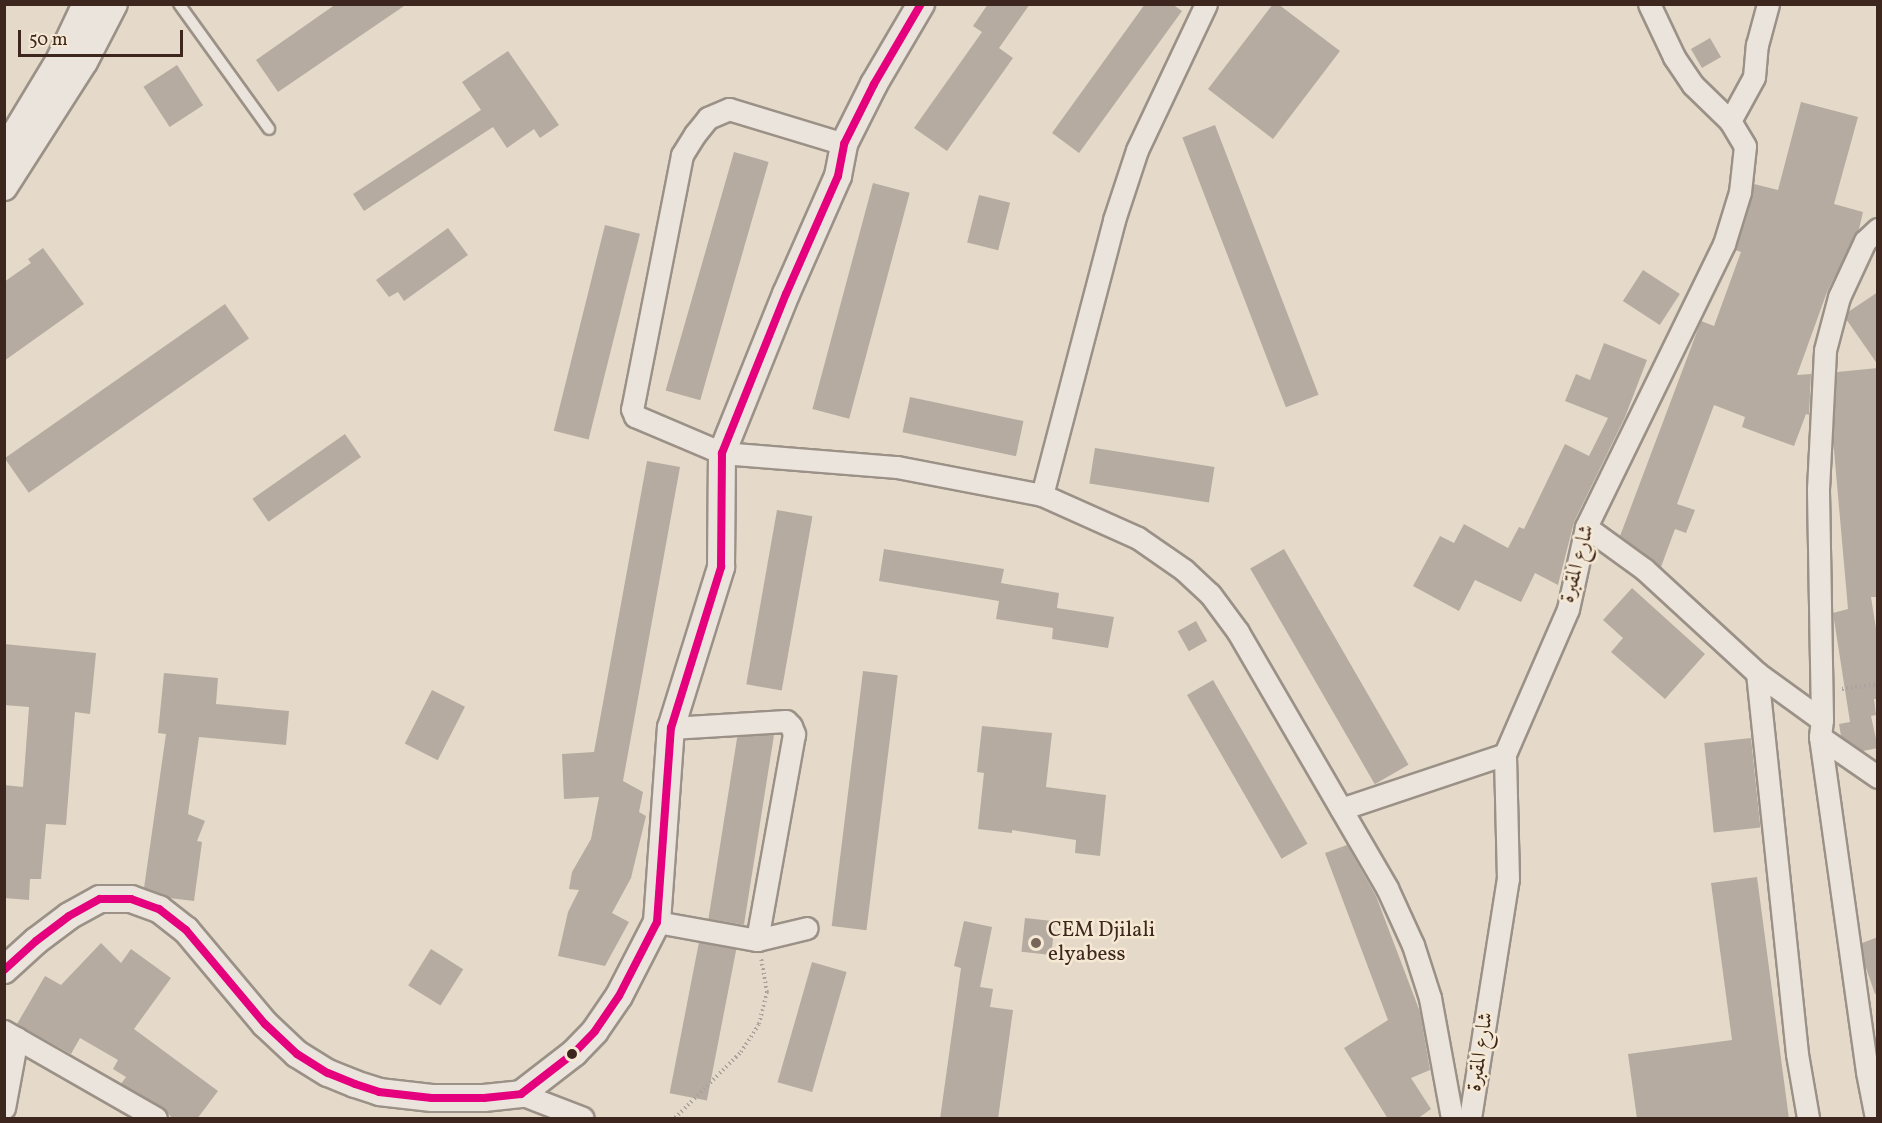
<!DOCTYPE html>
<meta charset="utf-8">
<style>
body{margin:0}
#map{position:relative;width:1882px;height:1123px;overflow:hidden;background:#e5dac9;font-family:Vollkorn,Amiri,serif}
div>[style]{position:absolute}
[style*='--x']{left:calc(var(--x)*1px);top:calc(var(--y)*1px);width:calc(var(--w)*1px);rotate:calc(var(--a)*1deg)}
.building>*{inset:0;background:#b5aba0;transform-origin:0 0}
.path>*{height:4px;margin-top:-2px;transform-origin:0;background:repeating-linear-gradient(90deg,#aba49e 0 1.5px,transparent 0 4.5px)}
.roads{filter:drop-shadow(2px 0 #9b9187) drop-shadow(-2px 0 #9b9187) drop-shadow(0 2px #9b9187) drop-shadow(0 -2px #9b9187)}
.service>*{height:10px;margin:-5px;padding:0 5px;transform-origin:5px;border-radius:5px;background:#eae4dc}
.minor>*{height:21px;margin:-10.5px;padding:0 10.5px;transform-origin:10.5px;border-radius:10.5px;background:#eae4dc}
.tertiary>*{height:26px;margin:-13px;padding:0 13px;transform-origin:13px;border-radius:13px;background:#eae4dc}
.bus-1>*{height:8px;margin:-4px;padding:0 4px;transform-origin:4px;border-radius:4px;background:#e5007d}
.dots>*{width:16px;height:16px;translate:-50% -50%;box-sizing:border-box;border:3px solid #f6e9d4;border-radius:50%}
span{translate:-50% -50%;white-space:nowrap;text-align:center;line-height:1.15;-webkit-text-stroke:5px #f6e9d4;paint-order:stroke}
.street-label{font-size:21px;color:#3d261d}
.poi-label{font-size:21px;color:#3d261d}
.left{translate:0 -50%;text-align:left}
.frame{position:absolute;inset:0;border:6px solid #3d261d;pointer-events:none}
.scale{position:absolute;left:18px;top:30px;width:165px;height:27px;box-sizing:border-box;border:3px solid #3d261d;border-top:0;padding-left:8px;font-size:18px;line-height:21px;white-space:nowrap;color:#3d261d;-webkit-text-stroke:4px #f6e9d4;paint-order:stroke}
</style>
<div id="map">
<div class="building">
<i style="clip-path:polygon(336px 4px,407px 4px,278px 92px,256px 60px)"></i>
<i style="clip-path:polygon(988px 4px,1030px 4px,999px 48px,1013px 58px,947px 151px,914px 128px,982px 32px,973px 26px)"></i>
<i style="clip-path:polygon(1145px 4px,1172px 4px,1182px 11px,1079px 153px,1052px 133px)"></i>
<i style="clip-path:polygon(1273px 4px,1278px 4px,1340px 51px,1273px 139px,1208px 89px)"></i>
<i style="left:1710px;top:38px;width:22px;height:22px;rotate:60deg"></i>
<i style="clip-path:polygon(508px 51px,559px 125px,540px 138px,534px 129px,507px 148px,493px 127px,364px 211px,353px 194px,481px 110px,462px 82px)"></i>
<i style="left:177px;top:65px;width:48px;height:40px;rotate:57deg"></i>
<i style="clip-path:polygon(1801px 102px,1858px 117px,1834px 204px,1863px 212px,1859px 229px,1827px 292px,1797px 375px,1811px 374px,1809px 415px,1806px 414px,1794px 446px,1742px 427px,1745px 417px,1714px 405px,1677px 504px,1695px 510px,1686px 533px,1675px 529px,1661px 567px,1620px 536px,1701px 321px,1714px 326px,1741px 252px,1735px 250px,1754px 184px,1778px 190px)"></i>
<i style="left:1215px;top:125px;width:289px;height:35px;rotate:69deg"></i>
<i style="left:734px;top:152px;width:36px;height:248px;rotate:16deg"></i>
<i style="left:873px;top:183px;width:38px;height:234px;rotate:15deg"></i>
<i style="left:979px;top:195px;width:32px;height:49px;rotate:14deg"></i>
<i style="left:605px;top:225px;width:36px;height:212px;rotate:14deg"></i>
<i style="clip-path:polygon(448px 228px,468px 255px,404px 301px,398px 292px,389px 297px,376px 280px)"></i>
<i style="clip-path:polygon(43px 248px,84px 304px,4px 361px,4px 282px,31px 263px,28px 259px)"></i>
<i style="left:1643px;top:270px;width:44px;height:37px;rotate:33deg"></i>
<i style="clip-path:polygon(1878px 292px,1878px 365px,1846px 319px,1848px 312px)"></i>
<i style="left:225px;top:304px;width:42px;height:269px;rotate:55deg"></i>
<i style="clip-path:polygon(1604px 343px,1647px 360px,1625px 417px,1574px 522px,1558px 585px,1535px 573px,1521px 602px,1475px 580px,1459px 611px,1413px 586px,1440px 536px,1454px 543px,1464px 524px,1508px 548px,1519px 527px,1524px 529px,1565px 444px,1589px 456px,1608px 418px,1565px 401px,1576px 374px,1590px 380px)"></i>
<i style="clip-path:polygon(1878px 368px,1878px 597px,1871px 597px,1878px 641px,1878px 699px,1874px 699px,1876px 715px,1871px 716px,1878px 748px,1863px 751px,1841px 736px,1839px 724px,1850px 722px,1833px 613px,1848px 609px,1833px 439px,1837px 372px)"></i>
<i style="left:910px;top:397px;width:116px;height:36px;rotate:12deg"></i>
<i style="left:345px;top:434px;width:28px;height:113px;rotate:55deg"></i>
<i style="left:1095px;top:448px;width:121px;height:36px;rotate:9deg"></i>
<i style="clip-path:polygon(647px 461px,680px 467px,623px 781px,643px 792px,639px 812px,646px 816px,631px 878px,612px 913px,629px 922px,605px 966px,558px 956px,568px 912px,579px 890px,569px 889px,572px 872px,591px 839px,599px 797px,564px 799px,562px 754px,594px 752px)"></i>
<i style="left:777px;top:510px;width:36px;height:177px;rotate:10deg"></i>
<i style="clip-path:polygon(884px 549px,1004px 569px,1001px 583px,1059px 593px,1057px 608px,1114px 617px,1108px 648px,1052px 639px,1053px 628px,996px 619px,999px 601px,879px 581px)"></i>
<i style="left:1284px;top:549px;width:249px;height:39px;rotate:60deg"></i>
<i style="clip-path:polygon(1632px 588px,1705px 654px,1665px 699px,1611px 652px,1623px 638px,1603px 620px)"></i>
<i style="left:1196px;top:621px;width:23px;height:21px;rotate:61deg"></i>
<i style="clip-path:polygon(4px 644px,96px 653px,90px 714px,75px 712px,66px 825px,46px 824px,41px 879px,30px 879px,29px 900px,4px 898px,4px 785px,23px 787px,29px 707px,4px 705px)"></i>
<i style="left:863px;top:671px;width:35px;height:257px;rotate:7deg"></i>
<i style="clip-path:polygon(164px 673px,218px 678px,216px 704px,289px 711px,286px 745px,199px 737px,188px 814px,205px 821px,197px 841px,202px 842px,194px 901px,169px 898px,144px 888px,166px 734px,158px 733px)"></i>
<i style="left:1213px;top:680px;width:189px;height:30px;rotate:60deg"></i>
<i style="left:432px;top:690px;width:37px;height:60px;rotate:27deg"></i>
<i style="clip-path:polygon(982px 726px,1052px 733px,1046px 787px,1106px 795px,1100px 856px,1075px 853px,1076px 840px,1012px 830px,1012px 833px,978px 829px,984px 773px,977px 772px)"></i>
<i style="left:774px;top:735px;width:192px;height:36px;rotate:99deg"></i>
<i style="left:1751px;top:738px;width:90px;height:47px;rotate:84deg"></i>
<i style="clip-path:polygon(1347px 845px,1376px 896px,1420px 1012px,1430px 1070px,1411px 1078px,1431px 1109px,1417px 1119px,1388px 1119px,1344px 1048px,1388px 1020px,1325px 853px)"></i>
<i style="clip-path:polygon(1757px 877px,1789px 1119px,1637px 1119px,1628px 1054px,1732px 1040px,1711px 883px)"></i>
<i style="left:1025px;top:918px;width:30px;height:34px;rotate:6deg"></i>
<i style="clip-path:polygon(964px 921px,992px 927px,980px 987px,993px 989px,990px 1007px,1013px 1010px,998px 1119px,940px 1119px,961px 968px,954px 966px)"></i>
<i style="clip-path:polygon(1878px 937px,1878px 993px,1875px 994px,1865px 965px,1862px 943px)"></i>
<i style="left:699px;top:942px;width:38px;height:154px;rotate:11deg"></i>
<i style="clip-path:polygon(101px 943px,121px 963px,131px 949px,171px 978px,134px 1029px,218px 1091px,197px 1119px,173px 1119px,162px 1107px,121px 1084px,126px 1077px,113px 1069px,118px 1060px,80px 1038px,71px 1054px,17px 1024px,45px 976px,61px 985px)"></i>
<i style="left:431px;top:949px;width:38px;height:43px;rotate:32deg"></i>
<i style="left:812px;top:962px;width:36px;height:125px;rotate:16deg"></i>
</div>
<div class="path">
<i style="--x:1842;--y:689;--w:36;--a:-8"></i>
<i style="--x:675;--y:1118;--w:93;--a:-45"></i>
<i style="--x:741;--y:1052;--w:33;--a:-57"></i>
<i style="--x:759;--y:1024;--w:33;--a:-76"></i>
<i style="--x:767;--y:992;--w:34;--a:-100"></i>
</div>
<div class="roads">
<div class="service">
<i style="--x:179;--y:4;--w:154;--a:54.2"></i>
</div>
<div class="minor">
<i style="--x:1649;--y:4;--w:59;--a:64.7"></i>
<i style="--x:1674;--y:57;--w:34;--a:56"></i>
<i style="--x:1693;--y:85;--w:52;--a:44.2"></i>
<i style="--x:844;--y:144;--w:120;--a:-163.1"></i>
<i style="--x:729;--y:109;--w:23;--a:157"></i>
<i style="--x:708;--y:118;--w:21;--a:129"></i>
<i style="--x:695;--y:134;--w:25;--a:122"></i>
<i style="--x:682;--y:155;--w:259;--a:101.1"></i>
<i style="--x:632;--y:409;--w:8;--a:67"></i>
<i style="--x:635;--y:416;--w:95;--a:23"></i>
<i style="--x:722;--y:453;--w:176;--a:4.6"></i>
<i style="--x:897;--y:467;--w:148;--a:10.9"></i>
<i style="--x:1042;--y:495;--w:105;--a:24.1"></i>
<i style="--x:1138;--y:538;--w:56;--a:34.8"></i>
<i style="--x:1184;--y:570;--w:35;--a:43"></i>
<i style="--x:1210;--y:594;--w:47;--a:53.6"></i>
<i style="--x:1238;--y:632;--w:296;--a:59.8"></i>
<i style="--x:1387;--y:888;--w:63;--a:65.5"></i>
<i style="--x:1413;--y:945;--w:56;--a:72.2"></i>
<i style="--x:1430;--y:998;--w:122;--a:79.6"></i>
<i style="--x:1042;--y:495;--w:284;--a:-75.3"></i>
<i style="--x:1114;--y:220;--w:74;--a:-71.8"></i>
<i style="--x:1137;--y:150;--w:161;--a:-64.7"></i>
<i style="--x:1586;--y:527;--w:72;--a:35.9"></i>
<i style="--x:1644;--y:569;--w:154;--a:42.6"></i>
<i style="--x:1757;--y:673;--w:80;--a:35.9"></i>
<i style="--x:1822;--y:720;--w:17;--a:97"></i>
<i style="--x:1820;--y:737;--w:70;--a:34.6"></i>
<i style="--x:1757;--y:673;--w:383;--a:84"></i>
<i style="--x:1797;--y:1054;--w:65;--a:80.2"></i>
<i style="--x:1822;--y:720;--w:231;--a:-91"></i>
<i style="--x:1818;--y:489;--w:139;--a:-87.1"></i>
<i style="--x:1825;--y:350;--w:55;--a:-75.2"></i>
<i style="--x:1839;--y:297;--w:62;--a:-65.1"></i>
<i style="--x:1865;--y:241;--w:18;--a:-43"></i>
<i style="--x:671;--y:728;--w:115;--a:-3.5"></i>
<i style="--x:786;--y:721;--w:7;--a:45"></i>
<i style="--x:791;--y:726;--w:9;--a:69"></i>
<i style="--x:794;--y:734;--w:209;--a:100.2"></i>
<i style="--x:1820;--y:737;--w:338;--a:82"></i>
<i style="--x:1867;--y:1072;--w:47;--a:78.9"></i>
<i style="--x:1341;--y:809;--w:173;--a:-18.5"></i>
<i style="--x:657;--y:922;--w:102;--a:10.2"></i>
<i style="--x:757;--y:940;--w:51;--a:-13.5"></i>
<i style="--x:4;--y:1031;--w:175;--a:29.8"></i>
<i style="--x:521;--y:1094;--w:66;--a:21.2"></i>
<i style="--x:4;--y:1108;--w:71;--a:-79.5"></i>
<i style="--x:1470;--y:1118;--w:242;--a:-81"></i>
<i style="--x:1508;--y:879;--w:125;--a:-91.4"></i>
<i style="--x:1505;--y:754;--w:158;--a:-66.5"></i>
<i style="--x:1568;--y:609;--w:84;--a:-77.6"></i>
<i style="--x:1586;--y:527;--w:315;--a:-64"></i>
<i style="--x:1724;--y:244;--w:54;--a:-72.9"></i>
<i style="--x:1740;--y:192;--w:46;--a:-83.8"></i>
<i style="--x:1745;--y:146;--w:29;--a:-121"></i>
<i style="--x:1730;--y:121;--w:50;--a:-61.4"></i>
<i style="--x:1754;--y:77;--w:32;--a:-85"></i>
<i style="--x:1757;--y:45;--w:42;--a:-75"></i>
</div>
<div class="tertiary">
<i style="--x:4;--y:152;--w:109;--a:-58.9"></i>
<i style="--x:60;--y:59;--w:61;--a:-64.7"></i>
<i style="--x:4;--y:187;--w:148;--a:-57.4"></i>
<i style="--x:84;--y:62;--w:65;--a:-62.7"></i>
<i style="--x:4;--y:970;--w:43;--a:-42.2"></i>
<i style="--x:36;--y:941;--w:41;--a:-37.1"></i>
<i style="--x:69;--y:916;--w:35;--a:-29"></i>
<i style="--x:100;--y:899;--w:31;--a:0"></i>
<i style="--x:131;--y:899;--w:30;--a:20"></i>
<i style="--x:159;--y:909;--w:34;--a:38"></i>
<i style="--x:186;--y:930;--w:123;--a:50"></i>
<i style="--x:265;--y:1024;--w:44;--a:43.2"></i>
<i style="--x:297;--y:1054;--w:36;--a:32"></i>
<i style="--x:328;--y:1073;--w:29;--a:22"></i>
<i style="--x:355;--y:1084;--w:25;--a:18"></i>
<i style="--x:379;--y:1092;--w:53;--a:6.5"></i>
<i style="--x:432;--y:1098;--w:52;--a:0"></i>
<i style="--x:484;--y:1098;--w:37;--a:-6"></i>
<i style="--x:521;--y:1094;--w:67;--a:-37.7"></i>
<i style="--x:574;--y:1053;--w:30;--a:-46"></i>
<i style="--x:595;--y:1031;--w:42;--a:-55.6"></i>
<i style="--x:619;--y:996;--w:83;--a:-62.8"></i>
<i style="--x:657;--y:922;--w:195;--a:-85.9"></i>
<i style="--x:671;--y:728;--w:169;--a:-72.7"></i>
<i style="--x:721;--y:567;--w:114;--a:-89.5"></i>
<i style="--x:722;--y:453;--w:171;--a:-68.1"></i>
<i style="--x:786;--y:294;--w:129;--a:-66.2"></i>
<i style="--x:838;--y:176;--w:33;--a:-79"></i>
<i style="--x:844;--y:144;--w:67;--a:-63.4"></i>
<i style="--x:874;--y:84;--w:93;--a:-59.6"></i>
</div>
</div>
<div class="bus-1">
<i style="--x:4;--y:970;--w:43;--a:-42.2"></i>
<i style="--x:36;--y:941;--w:41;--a:-37.1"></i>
<i style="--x:69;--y:916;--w:35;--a:-29"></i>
<i style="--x:100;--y:899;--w:31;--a:0"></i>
<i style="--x:131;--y:899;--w:30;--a:20"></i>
<i style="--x:159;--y:909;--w:34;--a:38"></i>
<i style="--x:186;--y:930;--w:123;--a:50"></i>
<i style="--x:265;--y:1024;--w:44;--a:43.2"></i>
<i style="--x:297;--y:1054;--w:36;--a:32"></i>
<i style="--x:328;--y:1073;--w:29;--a:22"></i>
<i style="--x:355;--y:1084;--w:25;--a:18"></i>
<i style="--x:379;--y:1092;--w:53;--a:6.5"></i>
<i style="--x:432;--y:1098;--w:52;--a:0"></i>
<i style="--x:484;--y:1098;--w:37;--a:-6"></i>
<i style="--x:521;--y:1094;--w:67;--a:-37.7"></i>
<i style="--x:574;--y:1053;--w:30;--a:-46"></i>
<i style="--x:595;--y:1031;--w:42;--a:-55.6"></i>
<i style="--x:619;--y:996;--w:83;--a:-62.8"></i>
<i style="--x:657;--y:922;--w:195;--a:-85.9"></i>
<i style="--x:671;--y:728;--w:169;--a:-72.7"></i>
<i style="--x:721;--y:567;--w:114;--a:-89.5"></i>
<i style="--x:722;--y:453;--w:171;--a:-68.1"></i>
<i style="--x:786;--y:294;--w:129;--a:-66.2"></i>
<i style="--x:838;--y:176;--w:33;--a:-79"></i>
<i style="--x:844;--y:144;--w:67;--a:-63.4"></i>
<i style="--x:874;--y:84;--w:93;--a:-59.6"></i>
</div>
<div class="dots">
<i style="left:1036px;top:943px;background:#786559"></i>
<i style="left:572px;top:1054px;background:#3d261d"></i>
</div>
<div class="street-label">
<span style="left:1578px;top:564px;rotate:-75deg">شارع المقبرة</span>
<span style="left:1481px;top:1052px;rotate:-81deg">شارع المقبرة</span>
</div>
<div class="poi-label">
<span class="left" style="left:1048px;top:943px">CEM Djilali<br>elyabess</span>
</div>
<div class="frame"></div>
<div class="scale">50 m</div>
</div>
